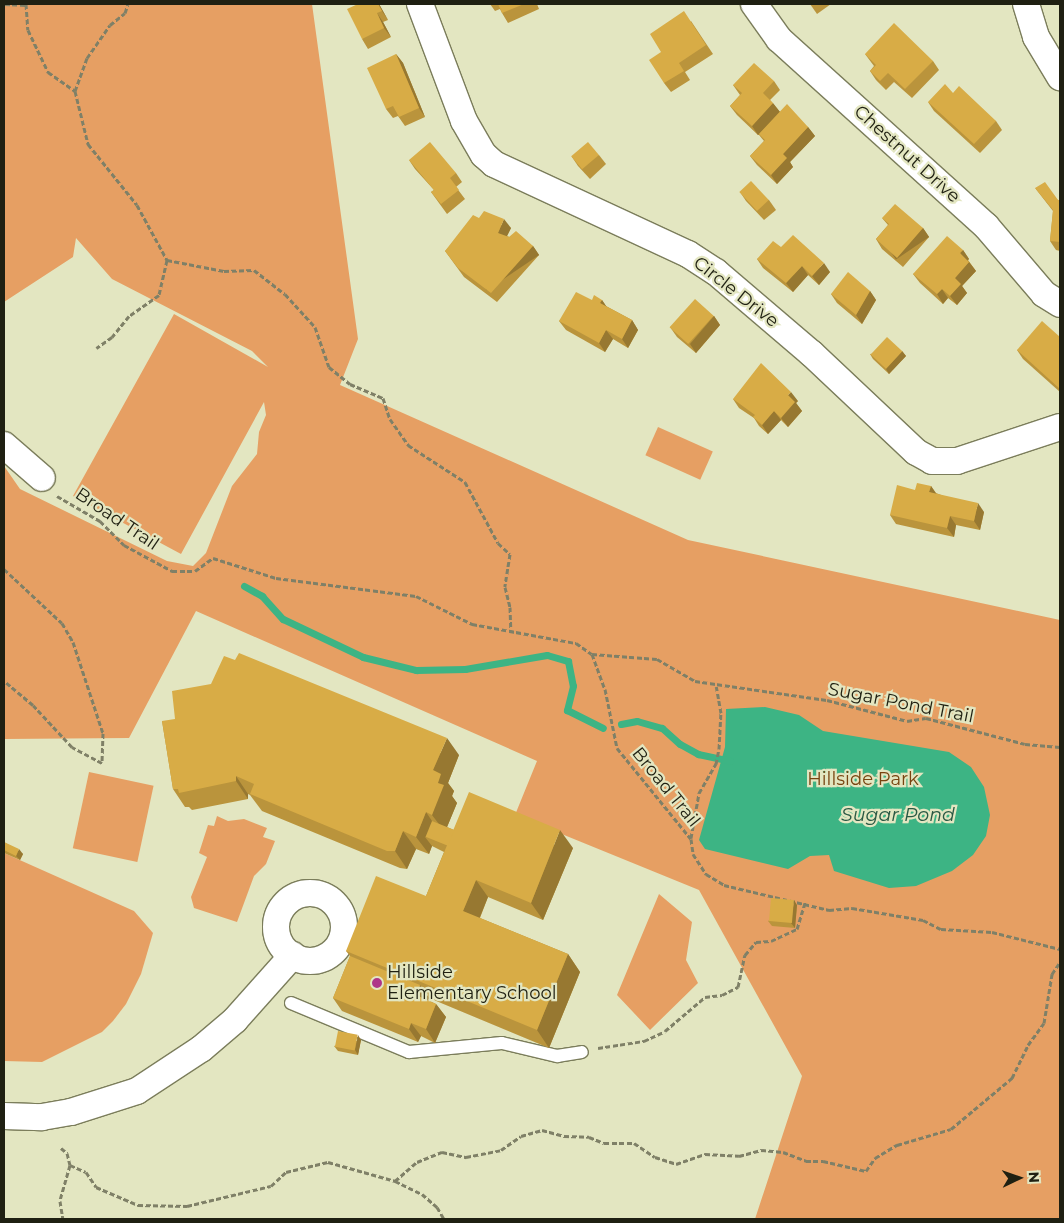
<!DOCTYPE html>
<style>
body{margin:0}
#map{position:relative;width:1064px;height:1223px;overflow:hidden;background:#e3e6c1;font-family:Montserrat,sans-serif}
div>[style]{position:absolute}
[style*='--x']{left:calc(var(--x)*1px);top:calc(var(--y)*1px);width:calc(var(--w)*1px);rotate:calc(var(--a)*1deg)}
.green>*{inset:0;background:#e69f63;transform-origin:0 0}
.water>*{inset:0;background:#3db484}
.stream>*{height:7px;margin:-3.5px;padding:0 3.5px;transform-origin:3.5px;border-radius:3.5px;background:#3db484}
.path>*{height:3px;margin-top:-1.5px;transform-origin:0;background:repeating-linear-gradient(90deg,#7f8067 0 5px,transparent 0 7.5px)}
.roads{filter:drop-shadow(1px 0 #7b7d5b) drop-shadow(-1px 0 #7b7d5b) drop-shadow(0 1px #7b7d5b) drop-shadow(0 -1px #7b7d5b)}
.lane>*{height:12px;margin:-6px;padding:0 6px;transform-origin:6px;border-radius:6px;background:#fff}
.street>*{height:26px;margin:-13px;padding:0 13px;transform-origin:13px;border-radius:13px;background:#fff}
.street>.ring{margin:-13px;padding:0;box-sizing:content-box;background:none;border:26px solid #fff;border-radius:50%}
.wall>*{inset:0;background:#ba943c}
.shaded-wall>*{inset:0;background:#977831;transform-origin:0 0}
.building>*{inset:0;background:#d8ac46;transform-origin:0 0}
.dots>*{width:14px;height:14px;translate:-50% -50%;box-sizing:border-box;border:2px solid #e3e6c1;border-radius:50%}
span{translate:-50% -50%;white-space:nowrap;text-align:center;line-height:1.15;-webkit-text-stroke:4.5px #e3e6c1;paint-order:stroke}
.street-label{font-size:18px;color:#1f2012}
.park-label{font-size:18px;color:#784410}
.poi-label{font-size:18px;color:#1f2012}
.left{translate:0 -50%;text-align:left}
.water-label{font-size:19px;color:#295843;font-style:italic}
.frame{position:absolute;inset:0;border:5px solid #1f2012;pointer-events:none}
.north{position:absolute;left:994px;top:1153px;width:50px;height:50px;-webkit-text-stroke:4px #e3e6c1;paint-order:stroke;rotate:87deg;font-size:14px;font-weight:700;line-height:20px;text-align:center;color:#1f2012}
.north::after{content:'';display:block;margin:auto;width:18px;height:22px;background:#1f2012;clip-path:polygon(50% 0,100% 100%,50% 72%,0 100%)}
</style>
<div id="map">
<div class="green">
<i style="clip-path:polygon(4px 4px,312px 4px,358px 339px,340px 385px,688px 540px,1060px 620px,1060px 1219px,755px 1219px,802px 1076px,699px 890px,515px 815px,537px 761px,196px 611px,129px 738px,4px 739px,4px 466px,20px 489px,167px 561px,193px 566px,206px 553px,232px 486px,257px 454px,259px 432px,266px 415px,264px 402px,181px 554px,73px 496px,174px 314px,268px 367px,252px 351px,112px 279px,76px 238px,73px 257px,4px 302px)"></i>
<i style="left:658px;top:427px;width:60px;height:31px;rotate:24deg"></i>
<i style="left:89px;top:772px;width:66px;height:78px;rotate:12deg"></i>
<i style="clip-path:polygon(217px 816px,228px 821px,244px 819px,267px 828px,263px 837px,275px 841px,266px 864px,254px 876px,237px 922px,194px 908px,191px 897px,207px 857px,199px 853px,208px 825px,214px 826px)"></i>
<i style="clip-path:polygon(4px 853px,134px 911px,153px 933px,141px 974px,126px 1004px,113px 1021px,102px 1032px,42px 1062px,4px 1061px)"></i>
<i style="clip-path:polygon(659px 894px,692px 922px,686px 960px,698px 983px,650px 1030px,617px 995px)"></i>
</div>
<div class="water">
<i style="clip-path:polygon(765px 707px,799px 715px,823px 731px,949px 752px,971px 767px,984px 787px,990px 815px,986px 836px,973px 855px,952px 871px,916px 886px,889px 888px,834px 871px,829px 855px,810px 856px,788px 869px,705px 849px,699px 840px,725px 747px,726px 709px)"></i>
</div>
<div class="stream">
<i style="--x:244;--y:586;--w:21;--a:29"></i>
<i style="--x:262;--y:596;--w:31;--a:48"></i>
<i style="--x:283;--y:619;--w:89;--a:25.4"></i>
<i style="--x:363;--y:657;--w:55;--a:13.8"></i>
<i style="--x:416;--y:670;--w:49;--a:-1.2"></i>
<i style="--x:465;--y:669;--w:83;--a:-9.7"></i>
<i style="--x:547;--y:655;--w:22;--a:16"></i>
<i style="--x:568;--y:661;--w:25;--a:79"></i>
<i style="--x:573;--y:686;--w:25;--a:104"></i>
<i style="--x:567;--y:710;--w:40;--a:26.6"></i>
<i style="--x:621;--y:724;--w:16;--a:-11"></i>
<i style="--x:637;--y:721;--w:26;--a:16"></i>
<i style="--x:662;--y:728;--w:24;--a:42"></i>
<i style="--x:680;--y:744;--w:21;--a:29"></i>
<i style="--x:698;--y:754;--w:33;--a:12"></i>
</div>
<div class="path">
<i style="--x:5;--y:4;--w:21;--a:3"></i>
<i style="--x:26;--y:4;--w:26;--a:86"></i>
<i style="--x:28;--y:30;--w:47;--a:64.5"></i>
<i style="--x:48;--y:72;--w:33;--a:35"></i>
<i style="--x:75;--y:91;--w:55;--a:76.2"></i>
<i style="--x:88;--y:144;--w:78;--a:51.2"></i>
<i style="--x:137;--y:205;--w:63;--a:61.4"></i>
<i style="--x:167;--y:260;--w:36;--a:103"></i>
<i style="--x:159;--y:295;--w:37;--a:145"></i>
<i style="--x:129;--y:316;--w:27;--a:129"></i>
<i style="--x:112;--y:337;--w:19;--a:145"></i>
<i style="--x:75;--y:91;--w:35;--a:-70"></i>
<i style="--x:87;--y:58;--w:40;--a:-55.1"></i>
<i style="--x:110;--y:25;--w:19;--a:-39"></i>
<i style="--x:125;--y:13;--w:9;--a:-72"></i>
<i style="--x:167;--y:260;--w:58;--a:10.9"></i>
<i style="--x:224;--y:271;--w:30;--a:-2"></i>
<i style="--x:254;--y:270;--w:39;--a:38"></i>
<i style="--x:285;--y:294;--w:45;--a:47.7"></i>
<i style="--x:315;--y:327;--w:42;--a:70.7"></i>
<i style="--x:329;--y:367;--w:27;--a:39"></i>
<i style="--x:350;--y:384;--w:36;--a:23"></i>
<i style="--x:383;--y:398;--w:22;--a:72"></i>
<i style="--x:390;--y:419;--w:32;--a:55"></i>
<i style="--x:408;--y:445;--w:68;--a:33"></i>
<i style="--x:465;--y:482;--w:69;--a:61.6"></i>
<i style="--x:498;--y:543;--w:16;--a:43"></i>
<i style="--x:510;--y:554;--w:33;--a:99"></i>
<i style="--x:505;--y:587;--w:21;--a:76"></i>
<i style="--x:510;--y:607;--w:23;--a:88"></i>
<i style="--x:57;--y:496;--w:50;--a:30.2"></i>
<i style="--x:100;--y:521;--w:34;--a:45"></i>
<i style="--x:124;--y:545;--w:55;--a:28.4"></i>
<i style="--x:172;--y:571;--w:23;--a:0"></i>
<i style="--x:195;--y:571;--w:22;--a:-36"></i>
<i style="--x:213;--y:558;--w:66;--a:17.6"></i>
<i style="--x:276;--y:578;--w:141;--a:7.3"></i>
<i style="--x:416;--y:596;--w:63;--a:26.6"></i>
<i style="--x:472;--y:624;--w:106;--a:10.4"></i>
<i style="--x:576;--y:643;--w:19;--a:35"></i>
<i style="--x:592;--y:654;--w:37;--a:70"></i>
<i style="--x:605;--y:689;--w:60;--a:78.5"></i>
<i style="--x:617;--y:748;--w:117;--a:50.9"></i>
<i style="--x:691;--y:839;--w:15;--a:82"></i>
<i style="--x:693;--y:854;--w:24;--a:57"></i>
<i style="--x:706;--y:874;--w:21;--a:31"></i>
<i style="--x:724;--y:885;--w:108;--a:13.4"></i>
<i style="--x:829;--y:910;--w:23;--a:-5"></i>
<i style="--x:852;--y:908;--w:72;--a:9.6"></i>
<i style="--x:923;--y:920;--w:20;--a:27"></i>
<i style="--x:941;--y:929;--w:51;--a:3.4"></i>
<i style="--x:992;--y:932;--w:70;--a:14"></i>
<i style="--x:4;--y:569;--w:79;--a:43"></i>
<i style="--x:62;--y:623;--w:22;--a:60"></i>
<i style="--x:73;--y:642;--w:96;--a:71.8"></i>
<i style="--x:103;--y:733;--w:30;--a:92"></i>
<i style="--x:102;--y:763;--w:34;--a:-152"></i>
<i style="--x:72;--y:747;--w:57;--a:-132.9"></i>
<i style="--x:33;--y:705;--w:38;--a:-140"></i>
<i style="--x:592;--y:654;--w:65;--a:4.4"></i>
<i style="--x:657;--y:659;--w:44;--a:30.1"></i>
<i style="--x:695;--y:681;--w:133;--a:8.2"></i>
<i style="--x:827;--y:700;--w:83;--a:14.7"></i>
<i style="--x:907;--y:721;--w:19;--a:-9"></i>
<i style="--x:926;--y:718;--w:102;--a:14.7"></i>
<i style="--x:1025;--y:744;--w:35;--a:5"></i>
<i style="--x:691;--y:838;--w:46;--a:-79.9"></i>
<i style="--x:699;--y:793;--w:34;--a:-60"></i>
<i style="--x:716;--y:764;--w:15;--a:-79"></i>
<i style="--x:719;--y:749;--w:36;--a:-87"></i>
<i style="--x:721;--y:713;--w:27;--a:-100"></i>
<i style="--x:598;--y:1048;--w:47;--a:-8.7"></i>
<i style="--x:644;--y:1041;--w:23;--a:-25"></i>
<i style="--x:665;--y:1031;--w:52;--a:-40.4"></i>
<i style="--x:705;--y:997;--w:17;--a:-7"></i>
<i style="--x:722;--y:995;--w:18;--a:-27"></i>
<i style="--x:738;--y:987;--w:33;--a:-78"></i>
<i style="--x:745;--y:955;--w:17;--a:-50"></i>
<i style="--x:756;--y:942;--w:15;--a:-4"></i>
<i style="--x:771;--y:941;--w:29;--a:-25"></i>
<i style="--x:797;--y:929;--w:28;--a:-73"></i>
<i style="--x:61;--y:1148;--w:8;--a:40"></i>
<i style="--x:67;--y:1153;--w:12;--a:76"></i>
<i style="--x:70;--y:1165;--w:37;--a:106"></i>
<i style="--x:60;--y:1201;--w:18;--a:81"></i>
<i style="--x:70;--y:1165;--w:17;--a:24"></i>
<i style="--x:86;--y:1172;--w:18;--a:56"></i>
<i style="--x:96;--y:1187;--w:46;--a:23.2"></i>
<i style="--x:138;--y:1205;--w:49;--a:1.2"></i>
<i style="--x:187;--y:1206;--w:86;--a:-13.4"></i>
<i style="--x:271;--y:1186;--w:21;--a:-43"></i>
<i style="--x:286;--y:1172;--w:43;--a:-13.4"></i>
<i style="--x:328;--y:1162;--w:70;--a:15.8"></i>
<i style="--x:395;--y:1181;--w:30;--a:26"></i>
<i style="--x:422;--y:1194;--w:20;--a:41"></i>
<i style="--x:437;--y:1207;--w:14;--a:60"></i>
<i style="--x:395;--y:1181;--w:29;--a:-41"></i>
<i style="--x:417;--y:1162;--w:27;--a:-22"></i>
<i style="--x:442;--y:1152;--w:25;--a:12"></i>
<i style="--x:466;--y:1157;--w:36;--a:-11"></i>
<i style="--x:501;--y:1150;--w:24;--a:-35"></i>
<i style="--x:521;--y:1136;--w:22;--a:-16"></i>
<i style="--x:542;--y:1130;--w:23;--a:15"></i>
<i style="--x:564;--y:1136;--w:25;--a:2"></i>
<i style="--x:589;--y:1137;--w:16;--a:22"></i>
<i style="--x:604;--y:1143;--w:30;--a:0"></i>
<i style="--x:634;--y:1143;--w:25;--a:34"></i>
<i style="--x:655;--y:1157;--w:22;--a:18"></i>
<i style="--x:676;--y:1164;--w:31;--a:-19"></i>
<i style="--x:705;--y:1154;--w:34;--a:3"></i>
<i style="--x:739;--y:1156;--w:23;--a:-15"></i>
<i style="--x:761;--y:1150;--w:22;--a:5"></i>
<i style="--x:783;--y:1152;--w:25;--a:21"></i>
<i style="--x:806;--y:1161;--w:17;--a:0"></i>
<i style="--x:823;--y:1161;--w:44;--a:13.1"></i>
<i style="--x:866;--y:1171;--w:16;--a:-55"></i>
<i style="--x:875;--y:1158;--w:26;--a:-31"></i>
<i style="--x:897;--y:1145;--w:56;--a:-16.5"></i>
<i style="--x:951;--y:1129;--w:80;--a:-39.9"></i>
<i style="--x:1012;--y:1078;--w:37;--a:-64"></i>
<i style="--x:1028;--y:1045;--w:27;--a:-54"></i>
<i style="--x:1044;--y:1023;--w:50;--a:-80.7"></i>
<i style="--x:1052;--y:974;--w:14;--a:-56"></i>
</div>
<div class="roads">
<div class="lane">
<i style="--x:291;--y:1003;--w:128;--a:22.6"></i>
<i style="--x:409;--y:1052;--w:93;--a:-5.5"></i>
<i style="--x:502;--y:1043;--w:57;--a:13.3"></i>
<i style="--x:557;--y:1056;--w:25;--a:-9"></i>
</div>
<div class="street">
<i style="--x:420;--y:4;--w:125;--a:69.4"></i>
<i style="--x:464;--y:121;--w:39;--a:60"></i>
<i style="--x:484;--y:155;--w:13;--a:42"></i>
<i style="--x:494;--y:164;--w:214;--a:24.9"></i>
<i style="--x:688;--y:254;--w:33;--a:33"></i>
<i style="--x:716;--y:272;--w:125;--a:40.5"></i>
<i style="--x:811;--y:353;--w:144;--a:43.3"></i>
<i style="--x:916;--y:452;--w:18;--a:29"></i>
<i style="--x:932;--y:461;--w:25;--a:0"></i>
<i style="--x:957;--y:461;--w:108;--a:-18.3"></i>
<i style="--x:754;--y:4;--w:43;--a:54.5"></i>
<i style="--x:779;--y:39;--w:279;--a:42.1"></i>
<i style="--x:986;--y:226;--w:89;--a:49.5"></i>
<i style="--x:1044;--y:294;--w:19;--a:32"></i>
<i style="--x:1026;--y:4;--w:34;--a:73"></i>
<i style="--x:1036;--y:37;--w:47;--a:59"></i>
<i style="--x:4;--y:445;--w:50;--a:41"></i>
<i class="ring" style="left:276px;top:893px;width:42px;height:42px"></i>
<i style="--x:4;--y:1116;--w:38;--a:2"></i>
<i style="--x:42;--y:1117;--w:29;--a:-10"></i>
<i style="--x:71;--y:1112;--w:69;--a:-17.7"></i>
<i style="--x:137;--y:1091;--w:77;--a:-33.3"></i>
<i style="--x:201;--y:1049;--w:45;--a:-40.5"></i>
<i style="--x:235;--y:1020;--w:87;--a:-48.3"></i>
</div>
</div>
<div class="wall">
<i style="clip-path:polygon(379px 4px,388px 20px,383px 22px,391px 37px,368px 49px,362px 39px)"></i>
<i style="clip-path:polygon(490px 4px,537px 4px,539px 9px,508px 23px,502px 13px,500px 9px,495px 11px)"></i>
<i style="clip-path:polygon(810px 4px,831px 4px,817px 14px)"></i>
<i style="clip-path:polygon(691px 21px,713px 54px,685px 72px,690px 80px,671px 92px,664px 83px,661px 52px)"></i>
<i style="clip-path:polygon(396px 54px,403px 63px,425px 117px,405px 126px,398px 116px,393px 118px,386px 109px)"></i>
<i style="clip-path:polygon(865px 54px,933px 61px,939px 70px,912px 98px,894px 82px,886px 90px,876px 80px,870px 71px,874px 66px)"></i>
<i style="clip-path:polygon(774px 81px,780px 90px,770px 100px,780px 112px,808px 127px,815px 136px,790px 162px,793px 167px,777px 184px,757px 165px,750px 156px,764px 141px,759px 135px,758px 135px,737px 115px,730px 106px,740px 95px,733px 85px)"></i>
<i style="clip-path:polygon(928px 102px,996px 121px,1002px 130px,980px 153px,934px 111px)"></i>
<i style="clip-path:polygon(599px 155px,606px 164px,590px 179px,578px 166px,572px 157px)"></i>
<i style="clip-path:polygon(409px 160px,456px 173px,462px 182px,456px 187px,465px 199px,447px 214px,431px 192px,434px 190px,415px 169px)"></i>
<i style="clip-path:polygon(1035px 188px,1058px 200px,1060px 200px,1060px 251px,1056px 250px,1050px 241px,1053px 211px)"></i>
<i style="clip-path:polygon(740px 192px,769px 200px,776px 210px,764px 220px,746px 201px)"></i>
<i style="clip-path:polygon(479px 218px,511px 228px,507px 236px,533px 246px,539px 255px,497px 302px,464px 277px,445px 251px)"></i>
<i style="clip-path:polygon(882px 218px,923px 228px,929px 237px,903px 267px,882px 249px,876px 239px,888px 225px)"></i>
<i style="clip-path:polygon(781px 247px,830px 272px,819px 285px,808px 275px,793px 292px,763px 268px,757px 259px)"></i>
<i style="clip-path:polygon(963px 250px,969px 259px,968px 260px,976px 271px,962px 286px,967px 293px,957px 305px,948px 298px,943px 304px,920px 283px,913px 274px)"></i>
<i style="clip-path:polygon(870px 291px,876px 300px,862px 324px,837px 303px,831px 294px)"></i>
<i style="clip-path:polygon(592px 300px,602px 300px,606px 306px,632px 320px,638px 330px,628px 348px,613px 339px,605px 352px,566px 330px,559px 321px)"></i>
<i style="clip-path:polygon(714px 316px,720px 325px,696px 353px,677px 337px,670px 327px)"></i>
<i style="clip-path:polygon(1060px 337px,1060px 392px,1023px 359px,1017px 350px)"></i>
<i style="clip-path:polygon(902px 351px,906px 356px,889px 374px,873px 359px,870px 354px)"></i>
<i style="clip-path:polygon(733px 399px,798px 401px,796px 403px,802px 411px,788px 427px,781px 420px,768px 434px,759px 426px,754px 418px,739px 408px)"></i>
<i style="clip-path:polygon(931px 486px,936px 493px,984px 512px,980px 530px,956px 525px,954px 537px,896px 524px,890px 515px,915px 490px)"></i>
<i style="clip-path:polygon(162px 721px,459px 755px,448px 783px,454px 791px,452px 796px,457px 803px,447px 827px,454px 830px,573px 848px,543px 920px,488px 897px,480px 918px,568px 954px,580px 972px,549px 1048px,429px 998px,428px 1000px,436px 1004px,446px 1017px,435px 1043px,421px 1036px,418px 1042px,342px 1011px,333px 998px,350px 956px,346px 951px,426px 896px,444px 852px,432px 846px,429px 854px,416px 849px,407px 869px,400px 868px,262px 811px,250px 795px,248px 794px,248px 799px,192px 810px,189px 807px,185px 807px,173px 789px)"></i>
<i style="clip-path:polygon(4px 842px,23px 854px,20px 860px,4px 853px)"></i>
<i style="clip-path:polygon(797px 905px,795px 928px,772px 926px,768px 921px)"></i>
<i style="clip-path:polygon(361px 1040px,358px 1055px,338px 1051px,334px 1046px)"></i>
</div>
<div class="shaded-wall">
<i style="clip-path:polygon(378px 4px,379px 4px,388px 20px,382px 11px)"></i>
<i style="clip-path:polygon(377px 13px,383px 22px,391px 37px,384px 28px)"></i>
<i style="clip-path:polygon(396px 54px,403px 63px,425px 117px,419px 108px)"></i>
<i style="clip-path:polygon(773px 103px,780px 112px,758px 135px,752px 126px)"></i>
<i style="clip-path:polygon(808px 127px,815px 136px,790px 162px,793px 167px,777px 184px,771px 175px,783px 154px)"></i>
<i style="clip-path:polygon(504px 219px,511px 228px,504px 242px,498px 233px)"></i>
<i style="left:923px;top:228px;width:11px;height:40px;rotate:56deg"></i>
<i style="left:533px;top:246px;width:11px;height:63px;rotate:56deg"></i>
<i style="clip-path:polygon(963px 250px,969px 259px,966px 262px,960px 253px)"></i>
<i style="clip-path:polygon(969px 262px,976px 271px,962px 286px,967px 293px,957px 305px,950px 296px,955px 278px)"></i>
<i style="clip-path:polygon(824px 263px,830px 272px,819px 285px,812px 276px)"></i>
<i style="clip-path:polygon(802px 266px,808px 275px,793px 292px,786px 283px)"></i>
<i style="clip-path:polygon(942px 289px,948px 298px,943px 304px,937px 294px)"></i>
<i style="clip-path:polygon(870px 291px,876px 300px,862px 324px,856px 315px)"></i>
<i style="clip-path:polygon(602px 300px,608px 309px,600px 303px)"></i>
<i style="clip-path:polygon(714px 316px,720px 325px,696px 353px,690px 344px)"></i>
<i style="clip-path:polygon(632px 320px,638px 330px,628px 348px,622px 339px)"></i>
<i style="clip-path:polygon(606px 330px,613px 339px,605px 352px,599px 343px)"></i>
<i style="clip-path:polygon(902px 351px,906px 356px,889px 374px,886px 369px)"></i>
<i style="clip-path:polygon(791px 392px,798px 401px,796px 403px,802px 411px,788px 427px,781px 418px,788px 395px)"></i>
<i style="clip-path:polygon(774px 411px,781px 420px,768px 434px,762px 425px)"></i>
<i style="clip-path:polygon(931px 486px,937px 495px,929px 492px)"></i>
<i style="clip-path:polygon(978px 503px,984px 512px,980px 530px,974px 521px)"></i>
<i style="clip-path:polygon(950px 516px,956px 525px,954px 537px,947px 528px)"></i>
<i style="clip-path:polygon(447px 738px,459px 755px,448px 783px,454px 791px,452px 796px,457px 803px,445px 832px,432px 815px,438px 783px,433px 770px)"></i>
<i style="clip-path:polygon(236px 776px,248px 794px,248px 799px,236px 781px)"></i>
<i style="clip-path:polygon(426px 812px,438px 830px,425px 837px,432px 846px,429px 854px,416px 837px)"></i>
<i style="clip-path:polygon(560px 830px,573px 848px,543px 920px,531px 903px)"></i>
<i style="clip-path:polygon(403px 831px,416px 849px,407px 869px,395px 851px)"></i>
<i style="clip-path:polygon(19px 849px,23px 854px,20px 860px,16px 856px)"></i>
<i style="clip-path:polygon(476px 880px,488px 897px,475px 929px,463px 911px)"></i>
<i style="clip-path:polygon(794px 900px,797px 905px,795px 928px,791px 923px)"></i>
<i style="clip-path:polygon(568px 954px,580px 972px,549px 1048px,537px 1030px)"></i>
<i style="clip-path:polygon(420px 985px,429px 998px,425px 1009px,416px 995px)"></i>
<i style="clip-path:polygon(436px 1004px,446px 1017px,435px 1043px,426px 1029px)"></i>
<i style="clip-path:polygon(411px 1023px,421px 1036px,418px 1042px,409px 1029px)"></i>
<i style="clip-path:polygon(358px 1035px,361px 1040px,358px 1055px,355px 1050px)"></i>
</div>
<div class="building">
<i style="clip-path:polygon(358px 4px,378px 4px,382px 11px,377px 13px,384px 28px,362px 39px,347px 9px)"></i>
<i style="clip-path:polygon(498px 4px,524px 4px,502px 13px)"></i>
<i style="clip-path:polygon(684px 11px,706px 45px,679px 63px,684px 71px,664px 83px,649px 60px,661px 52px,650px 34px)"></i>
<i style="clip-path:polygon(894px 23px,933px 61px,905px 89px,888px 73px,880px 81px,870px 71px,876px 65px,865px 54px)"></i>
<i style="clip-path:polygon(396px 54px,419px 108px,399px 117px,393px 106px,386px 109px,367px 68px)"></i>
<i style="clip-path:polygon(754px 63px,774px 81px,763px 93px,773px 103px,752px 126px,730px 106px,742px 93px,733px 85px)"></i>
<i style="clip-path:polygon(945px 84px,953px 93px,959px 86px,996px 121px,974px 144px,928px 102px)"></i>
<i style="clip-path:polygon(787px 104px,808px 127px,783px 154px,787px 158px,771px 175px,750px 156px,765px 140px,759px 134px)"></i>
<i style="clip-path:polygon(430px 142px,456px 173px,450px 178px,459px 190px,441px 204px,431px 192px,434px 190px,409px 160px)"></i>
<i style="left:588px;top:142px;width:17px;height:22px;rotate:50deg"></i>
<i style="left:751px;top:181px;width:26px;height:16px;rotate:47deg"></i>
<i style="clip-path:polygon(1045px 182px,1058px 200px,1060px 200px,1060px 242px,1050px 241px,1053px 210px,1035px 188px)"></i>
<i style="clip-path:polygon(895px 204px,923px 228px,897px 258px,876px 239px,889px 224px,882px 218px)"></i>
<i style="clip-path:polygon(484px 211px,504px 219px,498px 233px,509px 237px,516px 231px,533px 246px,491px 293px,458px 268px,445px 251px,473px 215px,479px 218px)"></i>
<i style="clip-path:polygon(793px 235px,824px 263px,812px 276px,802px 266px,786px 283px,757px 259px,773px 241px,781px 247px)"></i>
<i style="clip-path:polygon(947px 236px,963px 250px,960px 253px,969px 262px,955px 278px,961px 284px,950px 296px,942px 289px,937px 294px,913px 274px)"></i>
<i style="clip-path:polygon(848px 272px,870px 291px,856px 315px,831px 294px)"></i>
<i style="clip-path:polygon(576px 292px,592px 300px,594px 295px,602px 300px,600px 303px,632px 320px,622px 339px,606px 330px,599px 343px,559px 321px)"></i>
<i style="left:695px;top:299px;width:25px;height:38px;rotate:42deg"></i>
<i style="clip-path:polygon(1042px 321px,1060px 337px,1060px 389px,1017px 350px)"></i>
<i style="left:887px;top:337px;width:21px;height:24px;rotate:43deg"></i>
<i style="clip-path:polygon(761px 363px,791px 392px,788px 395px,795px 402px,781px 418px,774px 411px,762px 425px,753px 417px,755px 415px,733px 399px)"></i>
<i style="clip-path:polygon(917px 483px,931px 486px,929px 492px,978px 503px,974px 521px,950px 516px,947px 528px,890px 515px,897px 485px,915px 490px)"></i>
<i style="clip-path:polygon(239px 653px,447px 738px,433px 770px,441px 774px,438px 783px,444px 785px,432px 815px,426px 812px,416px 837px,403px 831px,395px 851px,387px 851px,250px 794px,254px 784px,236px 776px,236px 781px,179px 793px,178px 789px,173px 789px,162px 721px,175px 719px,172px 691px,211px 684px,224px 656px,235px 660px)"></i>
<i style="clip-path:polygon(469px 792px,560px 830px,531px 903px,476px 880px,463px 911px,568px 954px,537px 1030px,346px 951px,376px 876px,426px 896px)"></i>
<i style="left:432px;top:821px;width:24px;height:17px;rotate:22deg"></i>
<i style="clip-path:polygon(4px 842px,19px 849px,16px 856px,4px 850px)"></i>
<i style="left:771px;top:898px;width:23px;height:23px;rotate:5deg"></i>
<i style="clip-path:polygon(350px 956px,420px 985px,416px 995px,436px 1004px,426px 1029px,411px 1023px,409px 1029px,333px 998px)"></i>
<i style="left:338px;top:1031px;width:20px;height:16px;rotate:11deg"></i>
</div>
<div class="dots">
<i style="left:377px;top:983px;background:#ae3589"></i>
</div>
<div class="street-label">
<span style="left:907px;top:154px;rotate:42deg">Chestnut Drive</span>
<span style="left:736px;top:292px;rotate:38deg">Circle Drive</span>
<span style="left:117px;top:519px;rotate:34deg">Broad Trail</span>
<span style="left:901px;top:703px;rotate:11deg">Sugar Pond Trail</span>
<span style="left:666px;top:787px;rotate:51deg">Broad Trail</span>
</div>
<div class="park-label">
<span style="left:863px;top:779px">Hillside Park</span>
</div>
<div class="poi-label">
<span class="left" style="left:387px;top:983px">Hillside<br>Elementary School</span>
</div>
<div class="water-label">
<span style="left:898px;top:815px">Sugar Pond</span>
</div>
<div class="frame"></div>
<div class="north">N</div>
</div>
